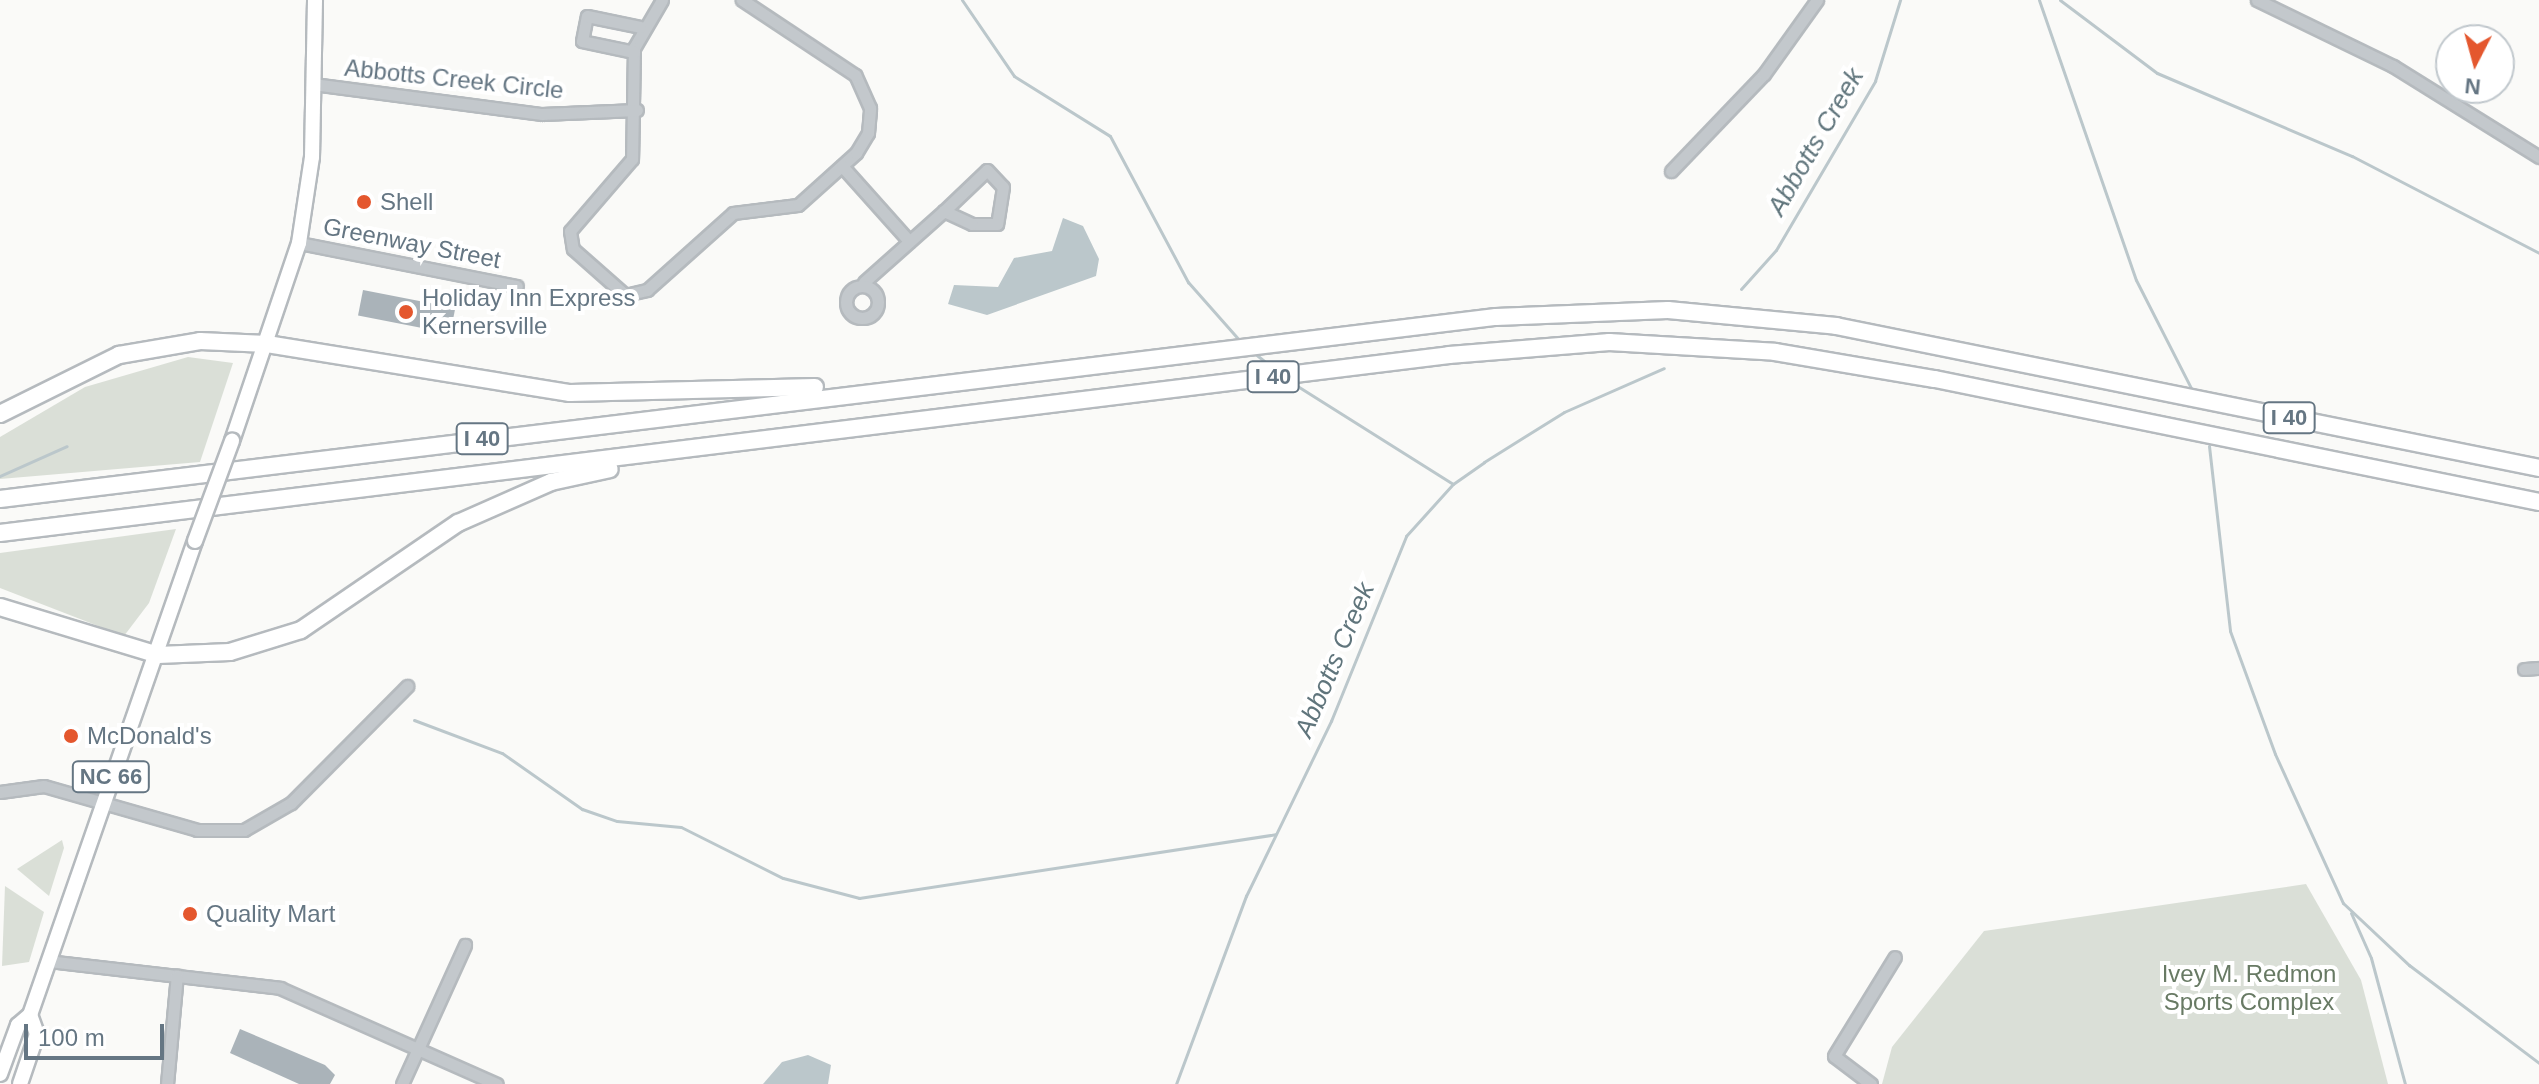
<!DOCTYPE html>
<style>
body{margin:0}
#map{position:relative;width:2539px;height:1084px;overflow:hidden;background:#fafaf8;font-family:Helvetica,sans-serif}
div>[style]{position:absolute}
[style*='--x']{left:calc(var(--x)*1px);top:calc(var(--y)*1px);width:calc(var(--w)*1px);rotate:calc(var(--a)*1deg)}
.green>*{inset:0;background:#dadfd7}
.water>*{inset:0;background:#bbc7cb}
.stream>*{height:3px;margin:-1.5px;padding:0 1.5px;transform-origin:1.5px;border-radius:1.5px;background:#bbc7cb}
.building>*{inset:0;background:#aab3b9;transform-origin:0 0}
.roads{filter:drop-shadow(2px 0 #b5babe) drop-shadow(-2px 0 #b5babe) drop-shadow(0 2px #b5babe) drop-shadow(0 -2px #b5babe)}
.minor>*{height:11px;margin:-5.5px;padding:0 5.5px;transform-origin:5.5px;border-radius:5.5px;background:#c3c8cc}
.minor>.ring{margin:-5.5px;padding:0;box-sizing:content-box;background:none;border:11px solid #c3c8cc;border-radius:50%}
.major>*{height:14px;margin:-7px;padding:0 7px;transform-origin:7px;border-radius:7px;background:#fff}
.highway>*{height:16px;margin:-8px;padding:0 8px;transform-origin:8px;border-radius:8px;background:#fff}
.bridges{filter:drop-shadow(2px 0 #b5babe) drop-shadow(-2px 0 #b5babe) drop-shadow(0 2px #b5babe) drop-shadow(0 -2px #b5babe)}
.major-bridge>*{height:14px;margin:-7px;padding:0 7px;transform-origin:7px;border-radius:7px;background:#fff}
.dots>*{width:22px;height:22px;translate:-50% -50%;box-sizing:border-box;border:4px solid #fff;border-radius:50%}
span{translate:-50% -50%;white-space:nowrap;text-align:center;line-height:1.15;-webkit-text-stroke:8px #fff;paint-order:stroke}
.shield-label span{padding:2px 6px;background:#fff;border:2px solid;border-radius:6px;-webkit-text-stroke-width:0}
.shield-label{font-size:22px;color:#657683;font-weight:700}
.street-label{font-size:24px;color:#657683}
.poi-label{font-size:24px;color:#657683}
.left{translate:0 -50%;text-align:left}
.park-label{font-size:24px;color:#687a64}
.water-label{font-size:26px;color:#60757c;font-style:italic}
.north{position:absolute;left:2435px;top:24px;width:80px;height:80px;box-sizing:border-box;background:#fff;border:2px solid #c1c8cd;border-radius:50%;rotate:186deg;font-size:22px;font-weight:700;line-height:32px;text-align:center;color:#657683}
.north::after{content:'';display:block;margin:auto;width:28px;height:36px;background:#e4572e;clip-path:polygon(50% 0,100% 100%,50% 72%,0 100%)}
.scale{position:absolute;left:24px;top:1024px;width:140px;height:36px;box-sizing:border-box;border:4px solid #657683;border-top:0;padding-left:10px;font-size:24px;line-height:28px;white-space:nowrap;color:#657683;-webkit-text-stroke:6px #fff;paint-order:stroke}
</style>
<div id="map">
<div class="green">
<i style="clip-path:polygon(188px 357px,233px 363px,200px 462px,0 479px,0 437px,85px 387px)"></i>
<i style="clip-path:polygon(176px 529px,149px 603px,124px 636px,0 588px,0 553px)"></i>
<i style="clip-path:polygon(62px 840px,64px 848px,49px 896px,17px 869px)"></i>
<i style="clip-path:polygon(2306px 884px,2361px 980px,2388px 1084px,1882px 1084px,1892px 1047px,1984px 931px)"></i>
<i style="clip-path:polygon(5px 886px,44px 912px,29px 962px,2px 966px)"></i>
</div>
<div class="water">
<i style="clip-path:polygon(1063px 218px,1083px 226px,1099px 259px,1096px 276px,987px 315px,948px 304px,954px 285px,998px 287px,1014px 258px,1052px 251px)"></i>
<i style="clip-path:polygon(808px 1055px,831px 1065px,828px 1084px,763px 1084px,782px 1062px)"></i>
</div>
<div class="stream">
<i style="--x:962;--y:0;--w:92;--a:55.6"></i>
<i style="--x:1014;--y:76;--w:113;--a:32"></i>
<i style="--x:1110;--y:136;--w:166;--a:61.9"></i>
<i style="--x:1188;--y:282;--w:80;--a:48.5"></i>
<i style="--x:2039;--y:0;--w:296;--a:70.9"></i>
<i style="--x:2136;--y:280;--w:123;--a:63"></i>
<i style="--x:2060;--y:0;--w:121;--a:37"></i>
<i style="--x:2157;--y:73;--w:212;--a:23.1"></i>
<i style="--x:2352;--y:156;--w:211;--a:27.4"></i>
<i style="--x:1741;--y:289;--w:52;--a:-48.1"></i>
<i style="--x:1776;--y:250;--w:196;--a:-59.6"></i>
<i style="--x:1875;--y:81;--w:85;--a:-72.8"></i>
<i style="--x:1253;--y:352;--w:28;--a:39"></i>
<i style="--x:1291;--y:382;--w:191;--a:32.2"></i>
<i style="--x:2209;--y:446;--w:186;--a:83.5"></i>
<i style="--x:2230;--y:631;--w:131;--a:69.9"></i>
<i style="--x:2275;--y:754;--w:164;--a:65.5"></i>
<i style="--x:2343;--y:903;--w:91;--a:43.2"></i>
<i style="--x:2409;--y:965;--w:163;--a:37"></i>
<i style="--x:0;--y:476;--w:73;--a:-24.1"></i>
<i style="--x:414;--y:720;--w:94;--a:20.6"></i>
<i style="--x:502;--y:753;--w:98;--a:35"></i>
<i style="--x:582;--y:809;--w:37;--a:19"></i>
<i style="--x:617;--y:821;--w:64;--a:5.4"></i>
<i style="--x:681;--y:827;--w:114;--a:26.6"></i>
<i style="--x:783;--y:878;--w:79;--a:14.7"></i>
<i style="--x:859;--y:898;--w:421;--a:-8.7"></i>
<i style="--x:2351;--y:913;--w:49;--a:66"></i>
<i style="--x:2371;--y:958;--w:131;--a:74.9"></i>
<i style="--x:1176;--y:1084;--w:201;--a:-69.6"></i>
<i style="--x:1246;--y:896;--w:195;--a:-64.1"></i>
<i style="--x:1331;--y:721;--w:200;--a:-67.9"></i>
<i style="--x:1406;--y:536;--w:70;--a:-47.9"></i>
<i style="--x:1453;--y:484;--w:38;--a:-35"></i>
<i style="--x:1484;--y:462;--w:94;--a:-32"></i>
<i style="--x:1564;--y:412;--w:109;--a:-23.7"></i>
</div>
<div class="building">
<i style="left:363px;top:290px;width:94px;height:26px;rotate:11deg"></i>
<i style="clip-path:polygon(240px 1029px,325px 1065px,335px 1075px,330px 1084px,299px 1084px,230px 1053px)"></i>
</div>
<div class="roads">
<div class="minor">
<i style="--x:662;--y:0;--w:56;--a:120.3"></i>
<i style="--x:634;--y:48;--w:111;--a:91"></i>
<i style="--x:632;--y:159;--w:95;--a:130.7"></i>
<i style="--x:570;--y:231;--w:18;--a:81"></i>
<i style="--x:573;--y:249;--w:69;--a:41.5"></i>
<i style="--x:625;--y:295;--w:23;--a:-13"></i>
<i style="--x:647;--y:290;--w:115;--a:-41.8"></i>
<i style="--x:733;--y:213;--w:65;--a:-7"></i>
<i style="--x:798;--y:205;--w:78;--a:-41.9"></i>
<i style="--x:856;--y:153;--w:23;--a:-59"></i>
<i style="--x:868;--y:133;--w:25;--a:-85"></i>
<i style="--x:870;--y:108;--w:36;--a:-114"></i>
<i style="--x:855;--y:75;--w:136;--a:-146.4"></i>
<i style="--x:2257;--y:0;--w:151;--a:25.9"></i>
<i style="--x:2393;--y:66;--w:172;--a:31.9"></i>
<i style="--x:634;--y:52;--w:53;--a:-168.1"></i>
<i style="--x:582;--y:41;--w:25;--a:-79"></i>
<i style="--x:587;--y:16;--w:54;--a:11.7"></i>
<i style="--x:313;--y:84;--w:231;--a:7.5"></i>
<i style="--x:542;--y:114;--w:95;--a:-2.4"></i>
<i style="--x:842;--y:166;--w:101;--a:48.2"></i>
<i style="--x:987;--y:170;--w:23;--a:47"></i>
<i style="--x:1003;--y:187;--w:37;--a:99"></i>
<i style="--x:997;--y:224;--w:25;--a:180"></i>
<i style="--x:972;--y:224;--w:31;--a:-155"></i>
<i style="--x:944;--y:211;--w:59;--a:-43.6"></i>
<i style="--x:1671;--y:171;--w:134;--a:-46.2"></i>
<i style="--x:1764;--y:74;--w:91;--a:-54.4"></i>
<i style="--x:299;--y:243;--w:222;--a:11.2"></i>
<i style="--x:864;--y:282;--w:107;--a:-41.6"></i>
<i class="ring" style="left:846px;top:286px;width:21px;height:21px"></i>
<i style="--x:2524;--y:669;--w:15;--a:-4"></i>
<i style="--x:0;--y:792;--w:44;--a:-7.8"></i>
<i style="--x:44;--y:786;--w:159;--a:16"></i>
<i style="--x:197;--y:830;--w:47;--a:0"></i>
<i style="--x:244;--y:830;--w:54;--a:-29.9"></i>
<i style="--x:291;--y:803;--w:165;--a:-45.2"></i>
<i style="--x:48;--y:961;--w:234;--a:6.6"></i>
<i style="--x:280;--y:988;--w:237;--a:23.9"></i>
<i style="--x:167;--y:1084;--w:109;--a:-84.8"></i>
<i style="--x:402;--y:1084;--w:153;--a:-65.6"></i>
<i style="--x:1871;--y:1084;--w:46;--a:-142.9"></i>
<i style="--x:1834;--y:1056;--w:116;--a:-58.4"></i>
</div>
<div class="major">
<i style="--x:232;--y:441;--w:209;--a:-71.3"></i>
<i style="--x:299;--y:243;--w:87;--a:-81.4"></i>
<i style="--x:312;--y:157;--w:157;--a:-88.9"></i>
<i style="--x:0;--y:1074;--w:52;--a:-69.8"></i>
<i style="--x:18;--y:1025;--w:16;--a:-40"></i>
<i style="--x:30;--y:1015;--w:502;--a:-70.81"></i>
<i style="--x:20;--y:1084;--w:53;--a:-71.2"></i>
<i style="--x:37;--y:1034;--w:20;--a:-110"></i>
</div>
<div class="highway">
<i style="--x:0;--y:414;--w:133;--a:-26.4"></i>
<i style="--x:119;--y:355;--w:82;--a:-9.8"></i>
<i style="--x:200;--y:341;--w:67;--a:2.6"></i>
<i style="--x:267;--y:344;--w:307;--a:9.2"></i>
<i style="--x:570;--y:393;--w:245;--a:-1.4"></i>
<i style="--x:0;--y:499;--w:1507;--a:-6.94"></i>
<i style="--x:1496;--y:317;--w:172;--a:-2.3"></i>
<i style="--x:1668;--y:310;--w:169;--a:5.4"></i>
<i style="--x:1836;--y:326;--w:717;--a:11.42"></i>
<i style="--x:0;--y:533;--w:1460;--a:-7"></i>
<i style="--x:1449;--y:355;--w:161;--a:-4.6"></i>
<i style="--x:1609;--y:342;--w:166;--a:3.4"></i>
<i style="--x:1775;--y:352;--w:162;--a:9.6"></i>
<i style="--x:1935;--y:379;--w:616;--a:11.51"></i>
<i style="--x:0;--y:607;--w:165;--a:16.9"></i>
<i style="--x:158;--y:655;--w:72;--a:-2.4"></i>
<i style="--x:230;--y:652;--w:74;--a:-17.2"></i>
<i style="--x:301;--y:630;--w:190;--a:-34.3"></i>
<i style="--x:458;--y:523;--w:102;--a:-23.8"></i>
<i style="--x:551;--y:482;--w:60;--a:-12.4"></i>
</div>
</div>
<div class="bridges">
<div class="major-bridge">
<i style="--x:195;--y:541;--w:107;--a:-69.7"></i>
</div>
</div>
<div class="dots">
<i style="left:364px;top:202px;background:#e4572e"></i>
<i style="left:406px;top:312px;background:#e4572e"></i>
<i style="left:71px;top:736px;background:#e4572e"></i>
<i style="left:190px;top:914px;background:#e4572e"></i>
</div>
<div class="shield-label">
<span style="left:1273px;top:377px">I 40</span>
<span style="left:2289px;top:418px">I 40</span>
<span style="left:482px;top:439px">I 40</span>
<span style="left:111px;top:777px">NC 66</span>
</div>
<div class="street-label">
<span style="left:454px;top:79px;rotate:6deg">Abbotts Creek Circle</span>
<span style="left:412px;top:243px;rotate:11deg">Greenway Street</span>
</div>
<div class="poi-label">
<span class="left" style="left:380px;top:202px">Shell</span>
<span class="left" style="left:422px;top:312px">Holiday Inn Express<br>Kernersville</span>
<span class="left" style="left:87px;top:736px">McDonald's</span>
<span class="left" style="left:206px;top:914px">Quality Mart</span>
</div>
<div class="park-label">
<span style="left:2249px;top:988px">Ivey M. Redmon<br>Sports Complex</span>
</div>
<div class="water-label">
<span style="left:1816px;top:142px;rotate:-60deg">Abbotts Creek</span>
<span style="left:1335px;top:660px;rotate:-67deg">Abbotts Creek</span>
</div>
<div class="north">N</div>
<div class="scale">100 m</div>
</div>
